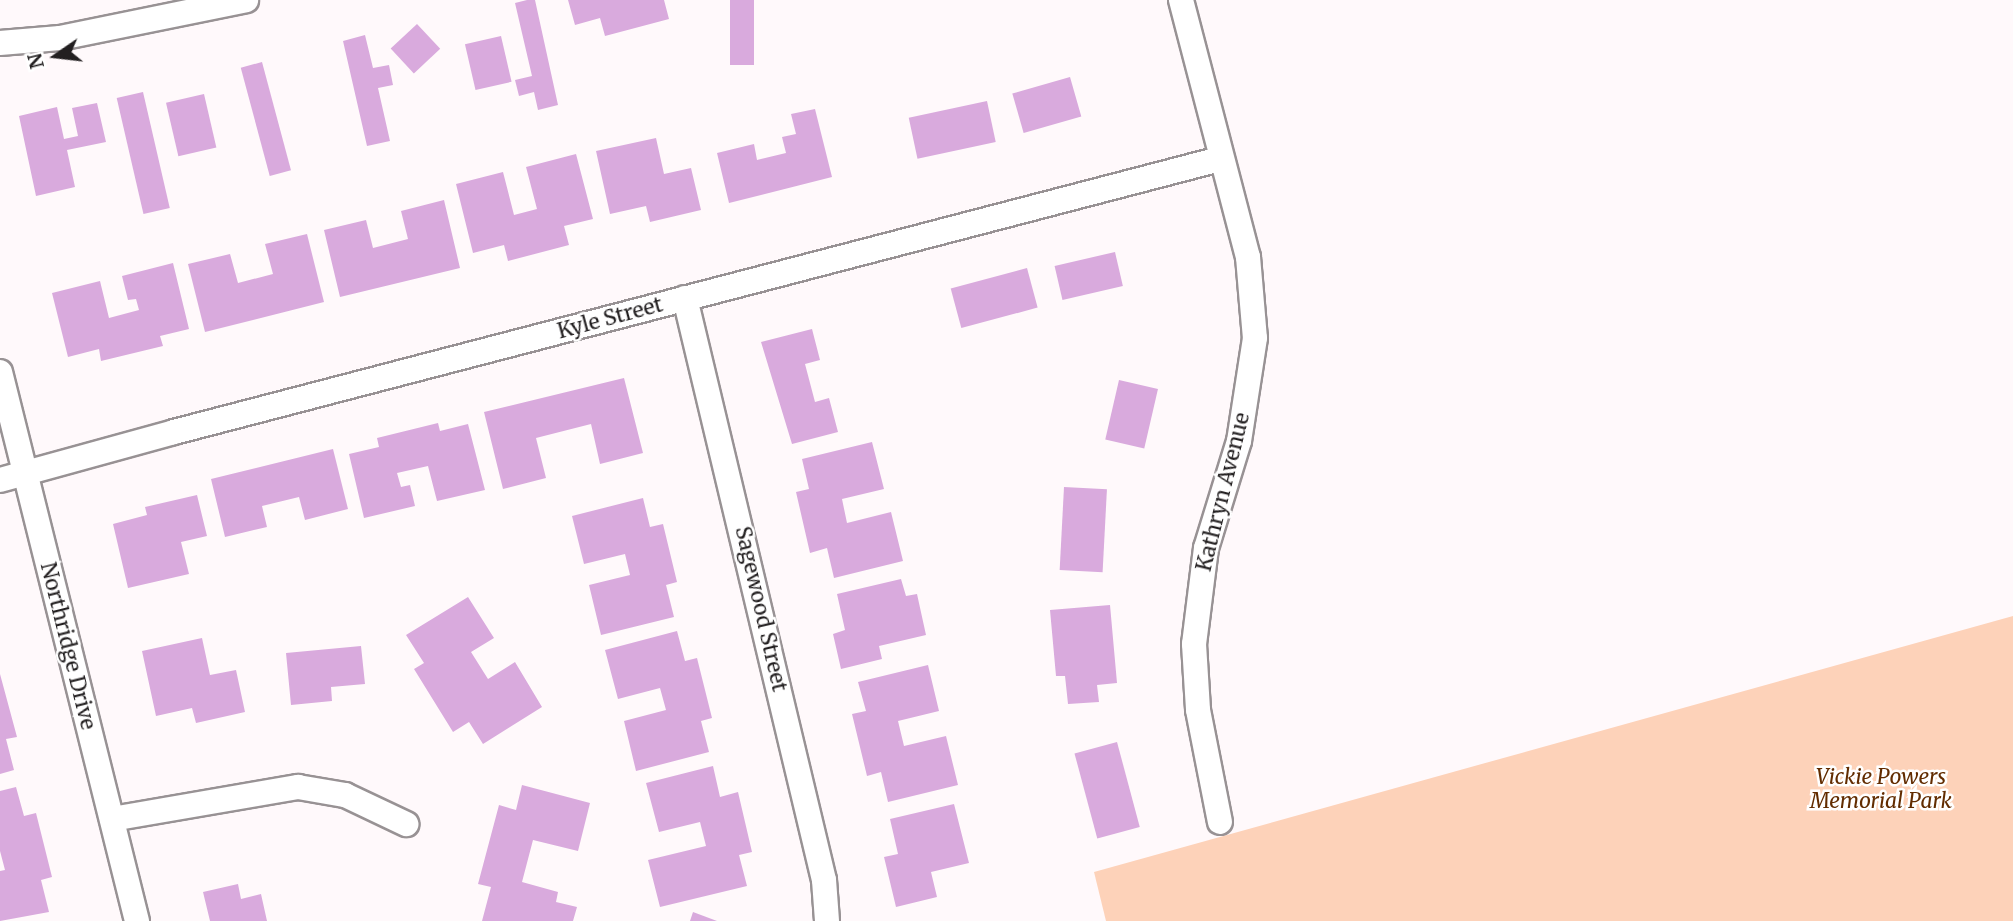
<!DOCTYPE html>
<style>
body{margin:0}
#map{position:relative;width:2013px;height:921px;overflow:hidden;background:#fff9fb;font-family:Merriweather,serif}
div>[style]{position:absolute}
[style*='--x']{left:calc(var(--x)*1px);top:calc(var(--y)*1px);width:calc(var(--w)*1px);rotate:calc(var(--a)*1deg)}
.green>*{inset:0;background:#fdd2b9}
.building>*{inset:0;background:#d9aadd;transform-origin:0 0}
.roads{filter:drop-shadow(2px 0 #989294) drop-shadow(-2px 0 #989294) drop-shadow(0 2px #989294) drop-shadow(0 -2px #989294)}
.street>*{height:24px;margin:-12px;padding:0 12px;transform-origin:12px;border-radius:12px;background:#fff}
span{translate:-50% -50%;white-space:nowrap;text-align:center;line-height:1.15;-webkit-text-stroke:5px #fff;paint-order:stroke}
.street-label{font-size:21px;color:#221f20}
.park-label{font-size:21px;color:#622c00;font-style:italic}
.north{position:absolute;left:21px;top:21px;width:70px;height:70px;-webkit-text-stroke:5px #fff;paint-order:stroke;rotate:256deg;font-size:19px;font-weight:700;line-height:28px;text-align:center;color:#221f20}
.north::after{content:'';display:block;margin:auto;width:24px;height:32px;background:#221f20;clip-path:polygon(50% 0,100% 100%,50% 72%,0 100%)}
</style>
<div id="map">
<div class="green">
<i style="clip-path:polygon(2013px 616px,2013px 921px,1106px 921px,1094px 872px)"></i>
</div>
<div class="building">
<i style="clip-path:polygon(527px 0,535px 0,558px 105px,538px 110px,534px 92px,519px 96px,515px 80px,532px 76px,515px 3px)"></i>
<i style="clip-path:polygon(568px 0,664px 0,669px 19px,605px 36px,600px 18px,575px 25px)"></i>
<i style="left:730px;top:0;width:24px;height:65px"></i>
<i style="left:417px;top:24px;width:34px;height:36px;rotate:47deg"></i>
<i style="clip-path:polygon(365px 35px,373px 68px,389px 65px,393px 85px,378px 88px,390px 141px,367px 146px,343px 41px)"></i>
<i style="left:501px;top:36px;width:47px;height:37px;rotate:77deg"></i>
<i style="left:262px;top:62px;width:112px;height:22px;rotate:75deg"></i>
<i style="left:1070px;top:77px;width:41px;height:60px;rotate:74deg"></i>
<i style="left:143px;top:92px;width:119px;height:27px;rotate:77deg"></i>
<i style="left:204px;top:94px;width:55px;height:39px;rotate:77deg"></i>
<i style="left:987px;top:101px;width:42px;height:80px;rotate:78deg"></i>
<i style="clip-path:polygon(97px 103px,106px 142px,67px 150px,75px 187px,36px 196px,19px 116px,57px 107px,64px 139px,78px 136px,72px 108px)"></i>
<i style="clip-path:polygon(815px 109px,832px 177px,729px 203px,717px 153px,754px 144px,757px 160px,786px 153px,782px 137px,796px 134px,791px 114px)"></i>
<i style="clip-path:polygon(656px 138px,664px 174px,691px 168px,701px 210px,650px 222px,646px 206px,610px 214px,596px 151px)"></i>
<i style="clip-path:polygon(576px 154px,593px 219px,564px 226px,569px 245px,508px 261px,504px 245px,473px 253px,456px 184px,503px 172px,514px 215px,537px 209px,526px 167px)"></i>
<i style="clip-path:polygon(444px 200px,460px 268px,340px 297px,324px 230px,366px 220px,373px 248px,408px 239px,401px 211px)"></i>
<i style="clip-path:polygon(307px 234px,324px 302px,205px 332px,188px 264px,230px 254px,238px 283px,273px 274px,265px 244px)"></i>
<i style="left:1115px;top:252px;width:35px;height:62px;rotate:77deg"></i>
<i style="clip-path:polygon(173px 263px,189px 329px,160px 336px,163px 346px,101px 361px,99px 349px,68px 357px,52px 293px,100px 281px,109px 318px,139px 310px,136px 299px,128px 300px,122px 276px)"></i>
<i style="left:1027px;top:268px;width:41px;height:79px;rotate:75deg"></i>
<i style="clip-path:polygon(812px 329px,820px 360px,805px 364px,815px 402px,829px 398px,838px 432px,792px 444px,761px 342px)"></i>
<i style="clip-path:polygon(624px 378px,643px 453px,600px 464px,591px 424px,536px 438px,546px 478px,503px 489px,484px 412px)"></i>
<i style="left:1119px;top:380px;width:40px;height:61px;rotate:13deg"></i>
<i style="clip-path:polygon(438px 423px,440px 431px,468px 424px,485px 490px,437px 501px,428px 466px,397px 473px,401px 487px,410px 485px,415px 506px,364px 518px,349px 454px,379px 447px,377px 438px)"></i>
<i style="clip-path:polygon(872px 442px,884px 489px,842px 499px,847px 523px,891px 512px,903px 561px,834px 578px,827px 548px,810px 553px,796px 492px,809px 489px,802px 459px)"></i>
<i style="clip-path:polygon(333px 449px,348px 509px,305px 520px,299px 497px,262px 506px,267px 527px,225px 537px,211px 479px)"></i>
<i style="left:1064px;top:487px;width:43px;height:83px;rotate:3deg"></i>
<i style="clip-path:polygon(197px 495px,207px 536px,181px 542px,189px 574px,128px 588px,113px 524px,147px 515px,145px 507px)"></i>
<i style="clip-path:polygon(643px 498px,650px 527px,663px 524px,677px 582px,666px 585px,674px 617px,601px 635px,589px 585px,630px 575px,625px 554px,584px 564px,572px 516px)"></i>
<i style="clip-path:polygon(901px 579px,906px 596px,917px 594px,926px 635px,879px 646px,882px 659px,841px 669px,833px 634px,845px 630px,837px 594px)"></i>
<i style="clip-path:polygon(468px 597px,494px 638px,471px 652px,488px 679px,515px 662px,542px 707px,483px 744px,469px 722px,453px 732px,414px 669px,424px 663px,406px 635px)"></i>
<i style="clip-path:polygon(1110px 605px,1117px 683px,1097px 685px,1099px 702px,1068px 704px,1065px 676px,1056px 676px,1050px 610px)"></i>
<i style="clip-path:polygon(677px 631px,685px 661px,697px 658px,712px 718px,701px 721px,709px 752px,636px 771px,624px 721px,666px 710px,660px 688px,618px 699px,605px 650px)"></i>
<i style="clip-path:polygon(202px 638px,210px 675px,236px 670px,245px 712px,196px 723px,192px 708px,156px 716px,142px 651px)"></i>
<i style="clip-path:polygon(361px 646px,365px 684px,331px 687px,332px 701px,291px 705px,286px 653px)"></i>
<i style="clip-path:polygon(928px 665px,939px 711px,898px 721px,904px 746px,946px 736px,958px 785px,888px 802px,881px 772px,867px 776px,852px 714px,866px 711px,858px 682px)"></i>
<i style="clip-path:polygon(0 674px,17px 737px,6px 739px,14px 770px,0 774px)"></i>
<i style="left:1117px;top:742px;width:88px;height:44px;rotate:75deg"></i>
<i style="clip-path:polygon(713px 766px,720px 797px,738px 792px,752px 852px,739px 855px,747px 886px,660px 907px,648px 860px,706px 846px,700px 822px,659px 832px,646px 783px)"></i>
<i style="clip-path:polygon(522px 785px,590px 803px,578px 851px,533px 840px,522px 882px,558px 892px,556px 902px,577px 907px,573px 921px,482px 921px,491px 887px,478px 884px,499px 805px,516px 810px)"></i>
<i style="clip-path:polygon(16px 787px,24px 816px,36px 813px,52px 877px,41px 880px,49px 912px,0 921px,0 871px,5px 870px,0 851px,0 791px)"></i>
<i style="clip-path:polygon(954px 804px,969px 863px,931px 872px,937px 897px,896px 907px,884px 857px,898px 854px,890px 819px)"></i>
<i style="clip-path:polygon(238px 884px,241px 899px,261px 894px,267px 921px,210px 921px,203px 892px)"></i>
<i style="clip-path:polygon(693px 912px,717px 921px,690px 921px)"></i>
</div>
<div class="roads">
<div class="street">
<i style="--x:1181;--y:0;--w:266;--a:75.4"></i>
<i style="--x:1248;--y:257;--w:81;--a:85.1"></i>
<i style="--x:1255;--y:338;--w:104;--a:98.8"></i>
<i style="--x:1239;--y:441;--w:112;--a:107.1"></i>
<i style="--x:1206;--y:548;--w:97;--a:97.1"></i>
<i style="--x:1194;--y:644;--w:66;--a:86.5"></i>
<i style="--x:1198;--y:710;--w:114;--a:78.9"></i>
<i style="--x:0;--y:43;--w:60;--a:-4.8"></i>
<i style="--x:60;--y:38;--w:190;--a:-11.5"></i>
<i style="--x:685;--y:298;--w:598;--a:76.57"></i>
<i style="--x:824;--y:880;--w:41;--a:85.8"></i>
<i style="--x:0;--y:372;--w:566;--a:75.99"></i>
<i style="--x:0;--y:480;--w:180;--a:-15.4"></i>
<i style="--x:174;--y:432;--w:1081;--a:-14.63"></i>
<i style="--x:112;--y:819;--w:189;--a:-9.8"></i>
<i style="--x:298;--y:787;--w:48;--a:9.7"></i>
<i style="--x:345;--y:795;--w:68;--a:25.4"></i>
</div>
</div>
<div class="street-label">
<span style="left:610px;top:318px;rotate:-15deg">Kyle Street</span>
<span style="left:1223px;top:492px;rotate:-76deg">Kathryn Avenue</span>
<span style="left:761px;top:609px;rotate:77deg">Sagewood Street</span>
<span style="left:68px;top:646px;rotate:76deg">Northridge Drive</span>
</div>
<div class="park-label">
<span style="left:1881px;top:789px">Vickie Powers<br>Memorial Park</span>
</div>
<div class="north">N</div>
</div>
